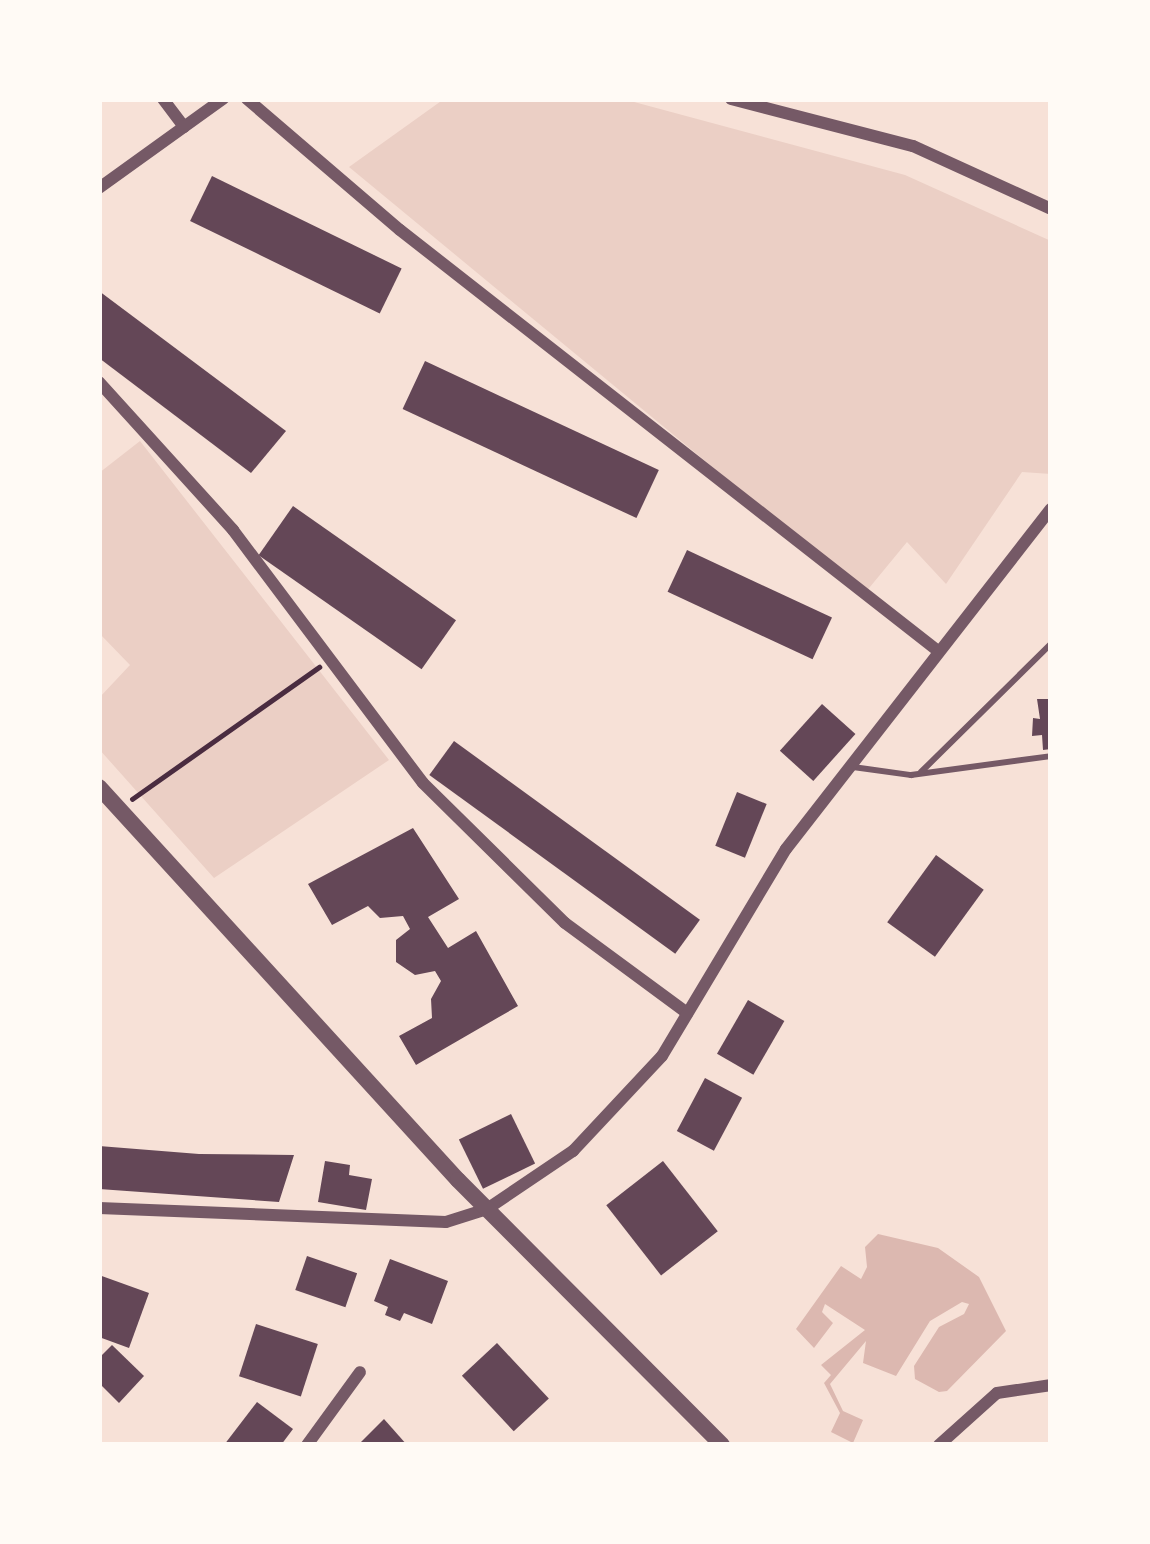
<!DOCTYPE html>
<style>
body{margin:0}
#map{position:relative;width:1150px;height:1544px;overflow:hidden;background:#f7e1d7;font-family:"Sofia Sans Condensed",sans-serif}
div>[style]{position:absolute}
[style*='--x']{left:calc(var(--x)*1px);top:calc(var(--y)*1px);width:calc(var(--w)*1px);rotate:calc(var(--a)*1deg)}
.green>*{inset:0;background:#ebcfc5}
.water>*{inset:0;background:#dcb8b0}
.building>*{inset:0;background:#644757;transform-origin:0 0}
.path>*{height:4.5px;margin:-2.25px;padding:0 2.25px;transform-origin:2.25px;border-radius:2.25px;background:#4a2c40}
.service>*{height:6px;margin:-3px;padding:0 3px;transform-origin:3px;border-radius:3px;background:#755966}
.minor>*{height:12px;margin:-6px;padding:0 6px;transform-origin:6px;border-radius:6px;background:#755966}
.tertiary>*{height:16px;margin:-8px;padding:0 8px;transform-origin:8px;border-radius:8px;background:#755966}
span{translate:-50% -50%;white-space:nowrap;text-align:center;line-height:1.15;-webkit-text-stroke:9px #fffaf5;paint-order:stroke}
.frame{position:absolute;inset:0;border:102px solid #fffaf5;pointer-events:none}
</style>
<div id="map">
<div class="green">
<i style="clip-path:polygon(444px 99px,623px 99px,905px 175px,1051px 241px,1051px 474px,1022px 472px,946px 584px,907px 542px,865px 593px,349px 167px)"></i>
<i style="clip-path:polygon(140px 441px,389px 760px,214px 878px,99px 749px,99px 698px,130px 665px,99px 633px,99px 473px)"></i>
</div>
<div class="water">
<i style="clip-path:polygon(878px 1234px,938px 1248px,979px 1277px,1006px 1331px,947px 1391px,939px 1392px,915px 1379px,914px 1366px,939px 1327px,964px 1314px,969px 1304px,962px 1302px,930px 1321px,896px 1376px,863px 1363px,866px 1341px,830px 1384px,843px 1411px,863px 1420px,853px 1443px,831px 1432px,840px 1413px,824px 1383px,831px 1375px,821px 1365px,865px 1330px,825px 1304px,822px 1312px,833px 1323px,814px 1348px,796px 1329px,841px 1266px,861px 1279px,867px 1267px,865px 1247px)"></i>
</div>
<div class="building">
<i style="left:212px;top:176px;width:211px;height:50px;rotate:26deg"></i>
<i style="clip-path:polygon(99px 291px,286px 431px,251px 473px,99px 358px)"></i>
<i style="left:425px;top:361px;width:258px;height:53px;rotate:25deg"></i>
<i style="left:293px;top:506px;width:199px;height:60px;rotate:35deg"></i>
<i style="left:687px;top:550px;width:160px;height:46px;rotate:25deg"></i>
<i style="clip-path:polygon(1037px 699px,1051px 699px,1051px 749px,1043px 750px,1042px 735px,1032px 736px,1033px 718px,1040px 719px)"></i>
<i style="left:822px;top:704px;width:45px;height:63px;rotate:42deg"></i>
<i style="left:454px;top:741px;width:304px;height:42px;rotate:36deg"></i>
<i style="left:737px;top:792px;width:32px;height:58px;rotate:22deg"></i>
<i style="clip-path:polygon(413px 828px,459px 899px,428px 917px,448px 948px,476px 931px,518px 1006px,416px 1065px,399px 1036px,432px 1018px,431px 999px,441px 981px,435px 971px,415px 975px,396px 962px,396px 940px,410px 929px,403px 916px,380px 918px,368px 906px,332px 925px,308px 884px)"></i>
<i style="left:936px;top:855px;width:59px;height:83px;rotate:36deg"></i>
<i style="left:748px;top:1000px;width:42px;height:62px;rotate:30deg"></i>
<i style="left:705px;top:1078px;width:42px;height:60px;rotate:28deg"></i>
<i style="left:511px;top:1114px;width:55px;height:58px;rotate:64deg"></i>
<i style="clip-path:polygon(99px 1146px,199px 1154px,294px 1155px,279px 1202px,99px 1189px)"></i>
<i style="clip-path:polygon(325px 1161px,350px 1165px,349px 1175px,372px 1179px,366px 1210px,318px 1202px)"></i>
<i style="left:663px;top:1161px;width:89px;height:72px;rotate:52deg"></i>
<i style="left:307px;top:1256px;width:53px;height:36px;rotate:19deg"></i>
<i style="clip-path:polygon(390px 1259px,448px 1281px,432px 1324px,404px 1313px,400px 1321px,385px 1315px,388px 1307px,374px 1301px)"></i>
<i style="clip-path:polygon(99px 1275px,149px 1293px,129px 1348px,99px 1337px)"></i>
<i style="left:256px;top:1324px;width:65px;height:55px;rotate:18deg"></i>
<i style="left:497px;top:1343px;width:76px;height:48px;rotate:47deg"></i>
<i style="clip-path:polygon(112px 1345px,144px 1376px,119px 1403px,99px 1383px,99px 1358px)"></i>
<i style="clip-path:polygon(257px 1402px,293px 1429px,281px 1445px,224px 1445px)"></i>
<i style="clip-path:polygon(384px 1419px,407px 1445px,358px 1445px)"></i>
</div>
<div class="path">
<i style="--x:132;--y:799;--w:229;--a:-35.2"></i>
</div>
<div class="service">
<i style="--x:853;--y:767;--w:59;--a:7.9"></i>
<i style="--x:911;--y:775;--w:141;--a:-7.7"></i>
<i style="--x:921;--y:772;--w:182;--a:-44.6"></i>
</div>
<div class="minor">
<i style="--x:163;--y:99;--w:35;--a:53"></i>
<i style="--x:247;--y:99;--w:201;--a:40.6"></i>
<i style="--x:400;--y:230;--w:683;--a:38.04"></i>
<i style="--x:731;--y:99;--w:188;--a:14.5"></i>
<i style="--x:913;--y:146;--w:152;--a:24.5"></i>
<i style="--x:99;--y:188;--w:153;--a:-35.7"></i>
<i style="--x:99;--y:382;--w:200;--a:47.8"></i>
<i style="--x:233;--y:530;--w:316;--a:53.1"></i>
<i style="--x:423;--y:783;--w:199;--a:44.6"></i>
<i style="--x:565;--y:923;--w:152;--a:36.4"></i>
<i style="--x:99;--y:1208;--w:347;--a:2.3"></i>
<i style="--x:446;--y:1222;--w:43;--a:-17.6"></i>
<i style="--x:487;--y:1209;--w:104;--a:-34"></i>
<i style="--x:573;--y:1151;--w:130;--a:-46.9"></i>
<i style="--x:662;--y:1056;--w:241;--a:-59.1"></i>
<i style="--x:786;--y:849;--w:431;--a:-52.1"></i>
<i style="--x:307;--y:1445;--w:90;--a:-54"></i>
<i style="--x:939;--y:1445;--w:78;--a:-41.9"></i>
<i style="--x:997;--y:1393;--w:55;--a:-8.4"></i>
</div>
<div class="tertiary">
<i style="--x:99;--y:787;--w:532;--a:47.59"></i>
<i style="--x:458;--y:1180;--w:374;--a:45.1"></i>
</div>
<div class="frame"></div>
</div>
